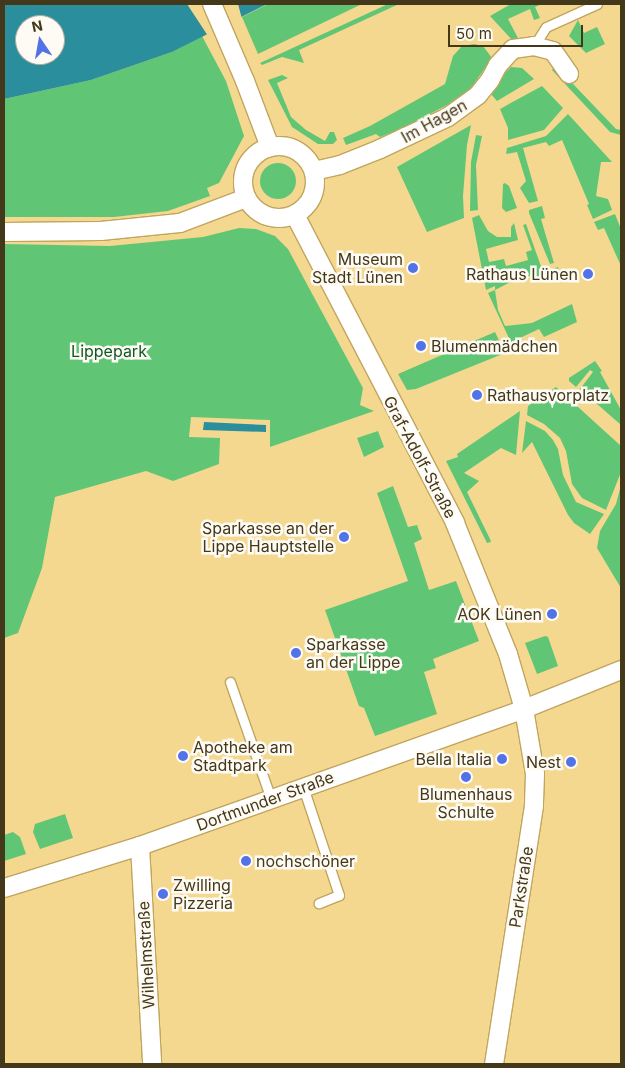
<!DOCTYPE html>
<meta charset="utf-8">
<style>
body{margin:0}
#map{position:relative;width:625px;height:1068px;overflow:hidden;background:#f5d88f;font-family:Inter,sans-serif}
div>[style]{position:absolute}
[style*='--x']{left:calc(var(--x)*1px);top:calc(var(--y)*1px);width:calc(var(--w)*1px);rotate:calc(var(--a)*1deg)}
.green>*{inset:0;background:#60c675}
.round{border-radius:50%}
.water>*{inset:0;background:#2a8e9c}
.pier>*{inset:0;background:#f5d88f}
.roads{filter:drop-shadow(1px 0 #c1a55e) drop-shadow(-1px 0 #c1a55e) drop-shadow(0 1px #c1a55e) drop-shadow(0 -1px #c1a55e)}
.service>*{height:9px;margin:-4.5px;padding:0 4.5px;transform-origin:4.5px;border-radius:4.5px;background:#fff}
.minor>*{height:18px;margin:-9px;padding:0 9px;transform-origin:9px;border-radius:9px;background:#fff}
.minor>.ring{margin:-9px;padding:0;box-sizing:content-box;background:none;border:18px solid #fff;border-radius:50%}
.dots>*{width:14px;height:14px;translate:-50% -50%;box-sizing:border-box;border:2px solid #fefbf4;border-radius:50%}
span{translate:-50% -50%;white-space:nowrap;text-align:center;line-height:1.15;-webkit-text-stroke:5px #fefbf4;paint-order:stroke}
.street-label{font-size:16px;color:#44381a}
.poi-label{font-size:16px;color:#44381a}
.right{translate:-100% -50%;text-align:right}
.left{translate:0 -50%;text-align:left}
.park-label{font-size:16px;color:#0f5925}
.frame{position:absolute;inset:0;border:5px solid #44381a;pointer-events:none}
.north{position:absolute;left:15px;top:15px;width:50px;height:50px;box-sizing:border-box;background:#fefbf4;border:1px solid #b4ad9d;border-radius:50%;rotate:348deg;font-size:14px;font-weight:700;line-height:20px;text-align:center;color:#44381a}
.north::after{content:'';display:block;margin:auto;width:18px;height:22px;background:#5173e7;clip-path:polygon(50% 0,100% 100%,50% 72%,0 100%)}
.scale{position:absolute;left:448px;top:25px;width:135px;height:22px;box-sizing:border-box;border:2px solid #44381a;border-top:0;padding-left:6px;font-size:15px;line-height:18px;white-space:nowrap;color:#44381a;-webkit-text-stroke:4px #fefbf4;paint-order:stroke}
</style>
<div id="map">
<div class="green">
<i style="clip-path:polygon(268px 4px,362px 4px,258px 54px,242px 17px)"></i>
<i style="clip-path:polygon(388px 4px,399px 4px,299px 50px,304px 63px,282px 57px,262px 65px,260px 63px)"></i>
<i style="clip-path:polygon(511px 4px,542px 4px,535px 7px,540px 18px,534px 20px,530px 9px,508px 19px,518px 38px,513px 41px,490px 16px)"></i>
<i style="clip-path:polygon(578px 20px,584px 33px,597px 27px,605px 44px,586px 53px,569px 36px)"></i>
<i style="clip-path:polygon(202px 36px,226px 81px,244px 136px,219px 183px,207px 188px,210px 196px,168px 211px,114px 217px,4px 217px,4px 99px,91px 80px,172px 52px)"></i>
<i style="clip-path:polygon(474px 44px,483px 46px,492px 58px,471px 88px,447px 105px,405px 127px,380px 137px,376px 134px,346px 145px,343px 138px,370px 126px,445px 84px,453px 56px,462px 46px)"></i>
<i style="clip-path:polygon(555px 65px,616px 129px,621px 130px,621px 135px,610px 132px,552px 70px)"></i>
<i style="clip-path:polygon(511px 67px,522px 68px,534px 79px,497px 101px,490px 93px,502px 76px)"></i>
<i style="clip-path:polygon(282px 75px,288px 78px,277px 83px,291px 117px,306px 130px,325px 141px,330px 132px,334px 132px,337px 140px,333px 144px,318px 144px,292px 127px,268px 80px)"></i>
<i style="clip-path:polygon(542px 86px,563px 108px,544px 130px,508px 140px,508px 128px,500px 109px)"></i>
<i style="clip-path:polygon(568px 114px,612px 162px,601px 162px,596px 196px,608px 199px,612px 210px,593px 219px,587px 205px,589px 204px,562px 140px,549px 146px,546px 142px,523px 148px,538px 201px,529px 203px,520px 188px,526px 181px,517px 152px,506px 154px,507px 148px,546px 136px)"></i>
<i style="clip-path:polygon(471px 125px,467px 145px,463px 196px,464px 218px,427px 232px,397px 167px)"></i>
<i style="clip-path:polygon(476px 135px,482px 136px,476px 165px,478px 210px,470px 211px,471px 162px)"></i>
<i class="round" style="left:260px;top:163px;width:36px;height:36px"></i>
<i style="clip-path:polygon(505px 183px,509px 186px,517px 208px,506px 212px,502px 208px,503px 184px)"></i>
<i style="clip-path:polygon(542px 206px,545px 218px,541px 219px,554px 263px,550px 264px,529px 213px,529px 210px)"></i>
<i style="clip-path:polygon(615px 214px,621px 229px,621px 266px,604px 228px,598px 230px,594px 222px)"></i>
<i style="clip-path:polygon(479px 215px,488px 231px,497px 237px,511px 237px,511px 227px,514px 223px,518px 240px,486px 249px,489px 262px,504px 259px,506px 266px,528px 260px,526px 252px,532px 250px,523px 225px,526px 224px,543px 272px,558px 267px,559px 273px,537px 278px,535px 275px,520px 277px,495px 290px,498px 310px,505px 326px,532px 323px,572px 304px,577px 322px,544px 337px,539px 329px,520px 338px,524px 345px,514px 349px,488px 293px,495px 290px,495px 286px,486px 290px,472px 218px)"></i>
<i style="clip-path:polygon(239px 228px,256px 229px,275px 236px,288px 249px,363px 388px,360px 405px,374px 411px,270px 447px,270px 420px,191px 417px,189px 437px,220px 438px,219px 464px,173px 481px,146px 471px,55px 497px,42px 568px,18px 633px,4px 638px,4px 244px,110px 246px,203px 237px)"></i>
<i style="clip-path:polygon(495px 332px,505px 353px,416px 389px,407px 390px,398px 374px)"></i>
<i style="clip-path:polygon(595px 361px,602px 371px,600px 372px,621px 410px,621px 425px,580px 389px,593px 372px,590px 370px,576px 387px,569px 381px,569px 378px)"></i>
<i style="clip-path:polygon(556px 387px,621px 446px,621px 472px,606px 510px,582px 498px,572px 484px,566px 451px,560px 438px,544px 424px,527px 415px,528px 406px)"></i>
<i style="clip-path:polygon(520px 411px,516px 455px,501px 448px,464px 473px,479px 481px,467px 492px,490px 539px,491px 542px,487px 543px,446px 461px,458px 457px,457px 454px)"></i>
<i style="clip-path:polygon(526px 421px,545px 431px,553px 440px,558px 449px,563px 475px,576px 502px,604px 514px,590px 534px,574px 523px,568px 515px,532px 442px,522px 453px)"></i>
<i style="clip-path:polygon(378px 431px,384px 447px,364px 457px,357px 438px)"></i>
<i style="clip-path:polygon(621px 485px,621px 588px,597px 548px,600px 531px,616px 504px)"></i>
<i style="clip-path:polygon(393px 486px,408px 527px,417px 525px,422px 539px,414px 543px,429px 590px,456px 581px,479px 641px,433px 659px,436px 668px,424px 672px,437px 714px,375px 736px,364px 708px,359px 706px,325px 610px,408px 581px,377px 493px)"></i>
<i style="clip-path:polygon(545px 636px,548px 637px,558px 666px,537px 674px,525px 643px)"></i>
<i style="clip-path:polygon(65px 814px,73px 838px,40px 849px,33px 832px,35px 824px)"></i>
<i style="clip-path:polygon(13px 832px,20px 837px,26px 854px,4px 861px,4px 835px)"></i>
</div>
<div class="water">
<i style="clip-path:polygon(evenodd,4px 4px,267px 4px,172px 52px,91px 80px,4px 99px,4px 4px,25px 25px,55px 25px,55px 55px,25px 55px,25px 25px)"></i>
<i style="clip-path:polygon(204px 422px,266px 425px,266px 432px,203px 430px)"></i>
</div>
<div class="pier">
<i style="clip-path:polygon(187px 4px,238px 4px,242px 19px,208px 36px)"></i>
</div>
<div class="roads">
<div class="service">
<i style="--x:534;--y:46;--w:22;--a:-58"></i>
<i style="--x:546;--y:27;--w:56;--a:-24.3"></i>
<i style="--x:230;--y:682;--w:124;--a:70.7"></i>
<i style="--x:303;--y:787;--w:114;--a:71.6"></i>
<i style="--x:339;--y:895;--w:22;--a:158"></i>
</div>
<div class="minor">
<i style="--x:212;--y:4;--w:84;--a:66.8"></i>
<i style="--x:245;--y:81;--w:71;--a:69.3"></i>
<i class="ring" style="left:243px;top:146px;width:54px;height:54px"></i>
<i style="--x:314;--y:171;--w:27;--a:-13"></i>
<i style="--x:340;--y:165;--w:43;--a:-21.8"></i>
<i style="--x:380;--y:149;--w:75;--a:-25.2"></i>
<i style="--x:448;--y:117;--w:37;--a:-36"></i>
<i style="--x:478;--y:95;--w:19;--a:-51"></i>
<i style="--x:490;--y:80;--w:17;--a:-62"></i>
<i style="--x:498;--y:65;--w:22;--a:-47"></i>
<i style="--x:513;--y:49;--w:21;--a:-8"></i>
<i style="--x:534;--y:46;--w:20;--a:15"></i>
<i style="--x:553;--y:51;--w:28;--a:55"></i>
<i style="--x:295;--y:215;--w:347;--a:62.5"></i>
<i style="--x:455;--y:523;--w:141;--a:68"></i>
<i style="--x:508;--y:654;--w:57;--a:73.8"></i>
<i style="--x:524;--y:709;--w:66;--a:80.4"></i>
<i style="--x:535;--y:774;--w:32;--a:92"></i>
<i style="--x:534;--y:806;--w:261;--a:98.8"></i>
<i style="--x:4;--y:232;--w:97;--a:-0.6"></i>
<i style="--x:101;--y:231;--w:79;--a:-5.8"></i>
<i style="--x:180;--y:223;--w:71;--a:-20.7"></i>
<i style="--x:140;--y:846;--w:218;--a:86.8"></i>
<i style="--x:4;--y:888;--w:142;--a:-17.2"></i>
<i style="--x:140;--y:846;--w:408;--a:-19.6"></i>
<i style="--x:524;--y:709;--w:105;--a:-21.9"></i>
</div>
</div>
<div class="dots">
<i style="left:413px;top:268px;background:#5173e7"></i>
<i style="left:588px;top:274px;background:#5173e7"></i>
<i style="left:421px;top:346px;background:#5173e7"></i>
<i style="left:477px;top:395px;background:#5173e7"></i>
<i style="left:344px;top:537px;background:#5173e7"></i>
<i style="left:552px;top:614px;background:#5173e7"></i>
<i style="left:296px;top:653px;background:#5173e7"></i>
<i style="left:183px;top:756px;background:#5173e7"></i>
<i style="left:502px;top:759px;background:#5173e7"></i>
<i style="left:571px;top:762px;background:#5173e7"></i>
<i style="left:466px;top:777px;background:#5173e7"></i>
<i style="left:246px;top:861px;background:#5173e7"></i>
<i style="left:163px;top:894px;background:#5173e7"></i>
</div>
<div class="street-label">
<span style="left:434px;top:121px;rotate:-29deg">Im Hagen</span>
<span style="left:420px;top:457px;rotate:62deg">Graf-Adolf-Straße</span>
<span style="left:265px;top:801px;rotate:-20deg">Dortmunder Straße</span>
<span style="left:521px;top:887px;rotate:-81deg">Parkstraße</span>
<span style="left:146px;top:955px;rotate:-93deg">Wilhelmstraße</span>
</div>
<div class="poi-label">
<span class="right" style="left:403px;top:268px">Museum<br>Stadt Lünen</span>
<span class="right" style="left:578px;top:274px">Rathaus Lünen</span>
<span class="left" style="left:431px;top:346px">Blumenmädchen</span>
<span class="left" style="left:487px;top:395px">Rathausvorplatz</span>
<span class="right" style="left:334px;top:537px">Sparkasse an der<br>Lippe Hauptstelle</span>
<span class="right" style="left:542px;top:614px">AOK Lünen</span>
<span class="left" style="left:306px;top:653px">Sparkasse<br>an der Lippe</span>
<span class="left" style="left:193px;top:756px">Apotheke am<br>Stadtpark</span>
<span class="right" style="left:492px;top:759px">Bella Italia</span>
<span class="right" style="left:561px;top:762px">Nest</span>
<span style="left:466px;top:803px">Blumenhaus<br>Schulte</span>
<span class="left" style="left:256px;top:861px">nochschöner</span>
<span class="left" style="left:173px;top:894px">Zwilling<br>Pizzeria</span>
</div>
<div class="park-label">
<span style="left:109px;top:351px">Lippepark</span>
</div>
<div class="frame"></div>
<div class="north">N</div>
<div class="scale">50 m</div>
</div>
